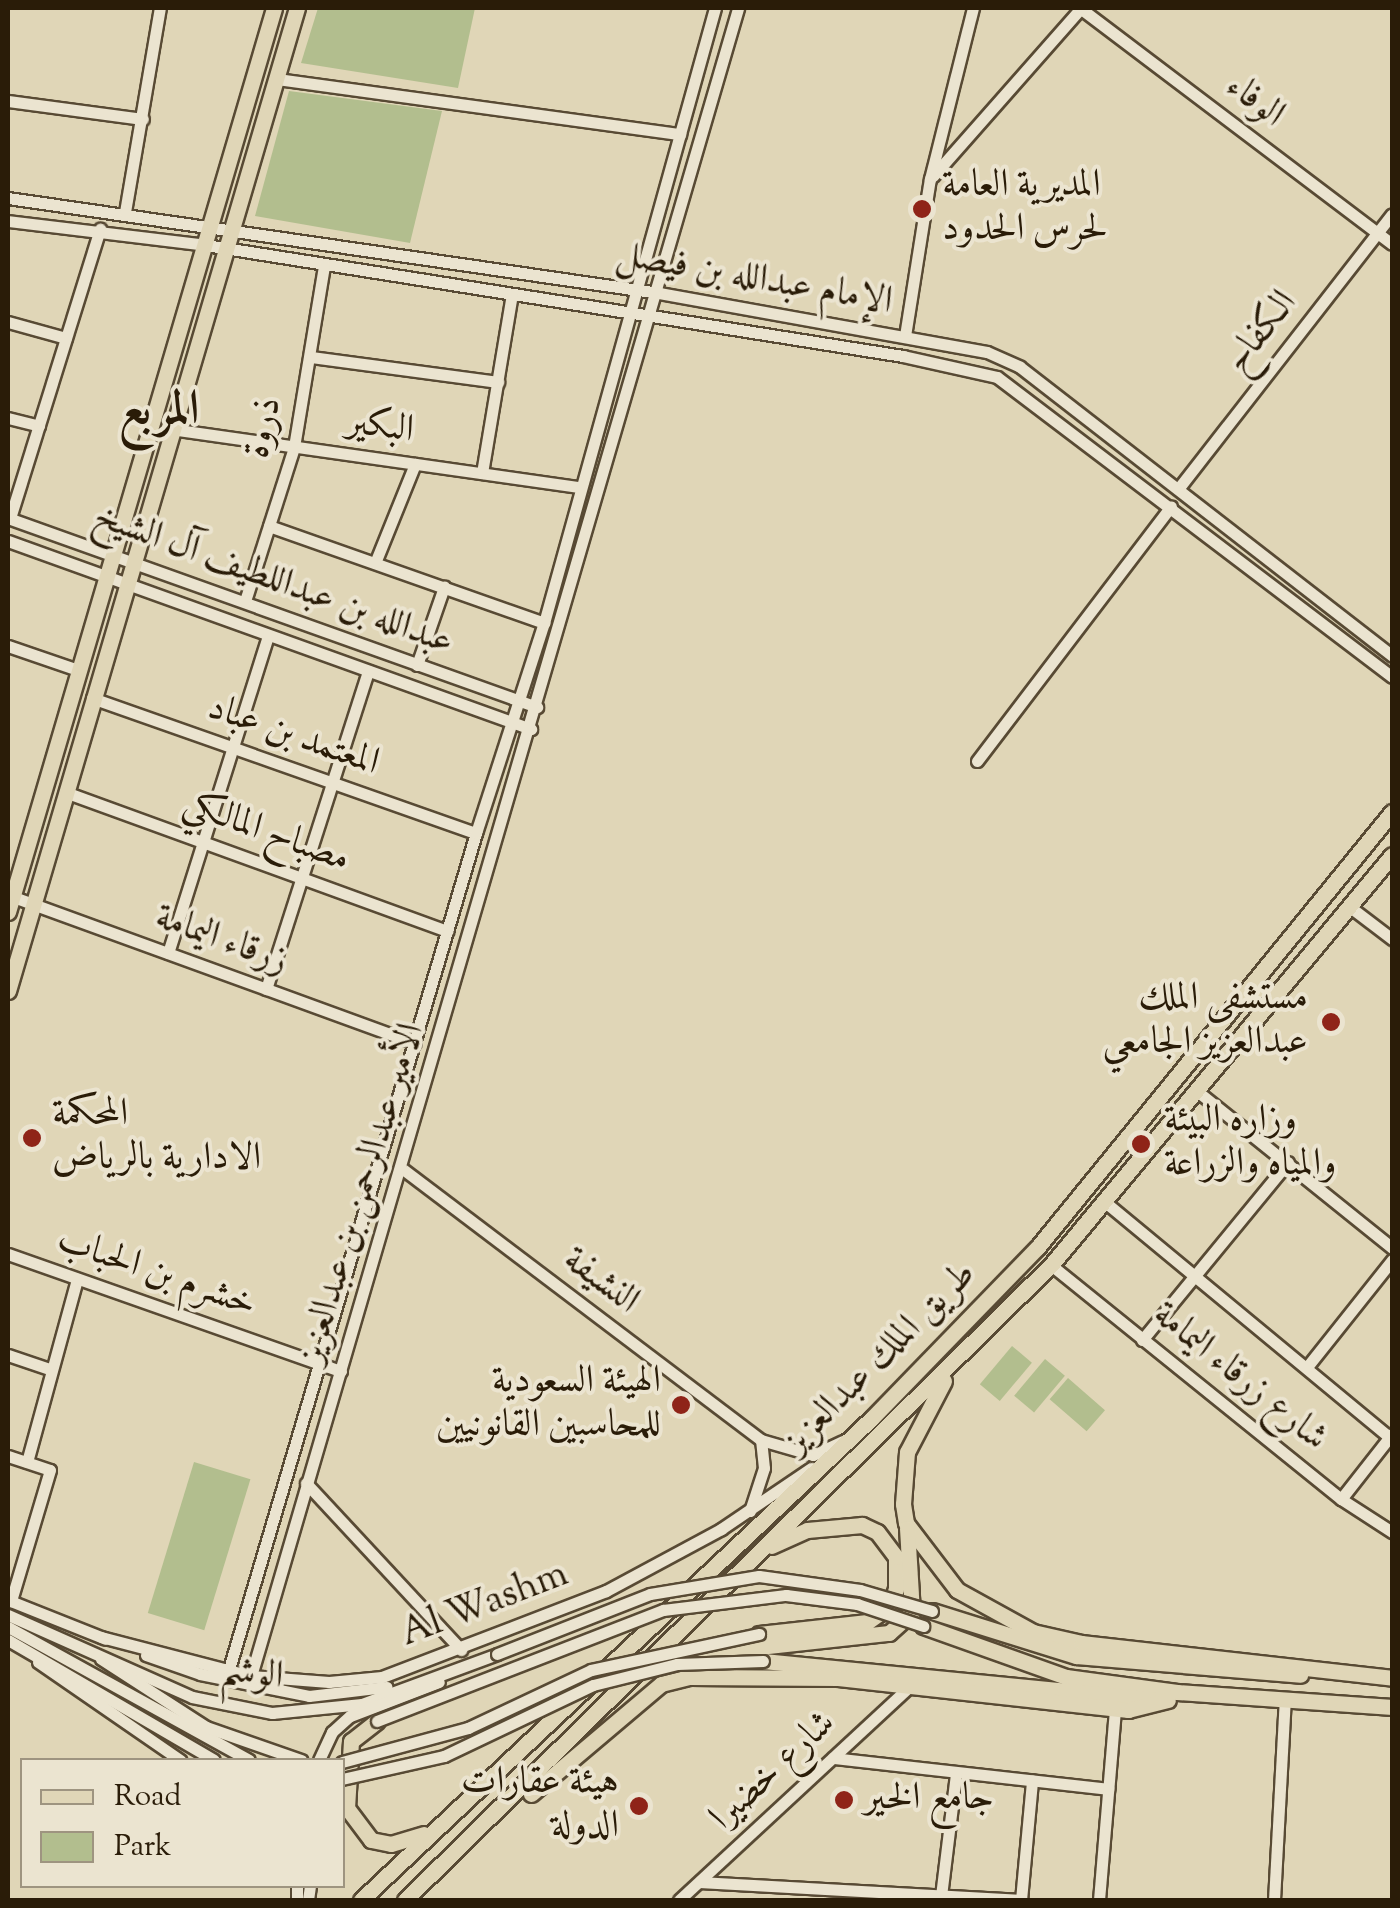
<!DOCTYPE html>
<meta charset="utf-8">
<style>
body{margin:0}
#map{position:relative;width:1400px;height:1908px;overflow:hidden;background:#e0d6b7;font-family:"Sorts Mill Goudy",Amiri,serif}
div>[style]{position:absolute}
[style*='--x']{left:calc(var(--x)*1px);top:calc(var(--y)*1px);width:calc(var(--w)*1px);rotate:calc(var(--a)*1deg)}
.green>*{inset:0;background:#b2be8e;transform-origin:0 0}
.roads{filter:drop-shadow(2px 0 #584a34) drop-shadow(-2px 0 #584a34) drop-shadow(0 2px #584a34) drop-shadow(0 -2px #584a34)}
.minor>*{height:11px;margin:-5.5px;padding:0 5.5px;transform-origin:5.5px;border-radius:5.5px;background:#ebe4d0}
.major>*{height:15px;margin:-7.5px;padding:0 7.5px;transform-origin:7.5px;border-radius:7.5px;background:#e0d6b7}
.bridges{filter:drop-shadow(2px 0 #584a34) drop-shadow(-2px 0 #584a34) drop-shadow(0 2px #584a34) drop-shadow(0 -2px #584a34)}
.minor-bridge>*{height:11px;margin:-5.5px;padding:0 5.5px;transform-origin:5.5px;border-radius:5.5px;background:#ebe4d0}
.dots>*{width:28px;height:28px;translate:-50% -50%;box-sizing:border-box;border:5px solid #ebe4d0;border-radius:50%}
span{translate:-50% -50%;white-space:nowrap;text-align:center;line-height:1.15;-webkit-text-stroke:8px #ebe4d0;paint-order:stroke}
.street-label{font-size:38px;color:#2a1c08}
.poi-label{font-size:38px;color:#2a1c08}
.left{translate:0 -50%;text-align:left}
.right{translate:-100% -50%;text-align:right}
.district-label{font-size:48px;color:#2a1c08;font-weight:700}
.frame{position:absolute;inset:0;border:10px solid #2a1c08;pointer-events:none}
.legend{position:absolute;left:20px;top:1758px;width:325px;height:130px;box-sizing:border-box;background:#ebe4d0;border:2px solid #9e9480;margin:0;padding:12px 18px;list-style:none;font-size:30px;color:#2a1c08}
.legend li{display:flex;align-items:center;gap:20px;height:50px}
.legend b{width:50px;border:2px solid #9e9480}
</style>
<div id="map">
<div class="green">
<i style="clip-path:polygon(318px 8px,475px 8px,458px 88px,301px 63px)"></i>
<i style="clip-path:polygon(289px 91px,442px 111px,410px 243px,255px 216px)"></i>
<i style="left:1012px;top:1346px;width:26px;height:50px;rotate:40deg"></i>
<i style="left:1045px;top:1359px;width:26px;height:48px;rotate:40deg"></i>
<i style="left:1068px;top:1378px;width:49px;height:28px;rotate:41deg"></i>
<i style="left:194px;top:1462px;width:59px;height:158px;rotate:17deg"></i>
</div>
<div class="roads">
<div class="minor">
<i style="--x:1080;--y:8;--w:391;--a:37.1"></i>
<i style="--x:277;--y:79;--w:407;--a:7.8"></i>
<i style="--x:8;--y:101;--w:136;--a:7.6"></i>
<i style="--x:933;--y:176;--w:224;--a:-48.6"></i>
<i style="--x:8;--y:198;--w:658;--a:8.3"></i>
<i style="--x:659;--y:293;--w:333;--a:10.2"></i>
<i style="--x:987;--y:352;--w:36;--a:24"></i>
<i style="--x:1020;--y:367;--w:471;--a:37.8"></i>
<i style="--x:125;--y:212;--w:207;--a:-80.3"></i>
<i style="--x:8;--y:221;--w:199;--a:6.9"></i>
<i style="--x:206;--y:245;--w:706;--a:9.05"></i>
<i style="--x:903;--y:356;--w:96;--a:12.6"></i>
<i style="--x:997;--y:377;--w:496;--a:37.2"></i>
<i style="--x:8;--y:322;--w:60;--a:15.4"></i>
<i style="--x:905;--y:336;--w:159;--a:-81"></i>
<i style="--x:930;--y:179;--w:176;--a:-75.9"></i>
<i style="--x:311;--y:357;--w:189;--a:7.6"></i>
<i style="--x:8;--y:418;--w:32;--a:14"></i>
<i style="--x:171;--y:429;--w:412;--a:8.1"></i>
<i style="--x:482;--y:473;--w:181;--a:-80.5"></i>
<i style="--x:1178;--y:489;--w:348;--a:-52.1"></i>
<i style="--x:8;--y:518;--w:562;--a:19.66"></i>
<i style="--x:10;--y:518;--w:303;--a:-72.7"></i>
<i style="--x:269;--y:526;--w:292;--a:19.4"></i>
<i style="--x:8;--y:541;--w:556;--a:19.77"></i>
<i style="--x:375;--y:563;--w:107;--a:-68"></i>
<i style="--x:245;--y:601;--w:162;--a:-72.3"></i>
<i style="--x:294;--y:447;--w:184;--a:-80.6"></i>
<i style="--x:8;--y:646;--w:74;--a:18.9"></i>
<i style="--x:417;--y:665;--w:83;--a:-70.9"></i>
<i style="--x:92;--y:698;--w:407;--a:19.4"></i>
<i style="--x:977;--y:761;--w:320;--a:-52.7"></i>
<i style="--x:65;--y:792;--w:407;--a:20"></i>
<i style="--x:8;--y:895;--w:433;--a:20"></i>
<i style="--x:1350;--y:907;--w:53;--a:37.3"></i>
<i style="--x:168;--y:953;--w:333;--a:-72.5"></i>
<i style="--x:266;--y:989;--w:334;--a:-72.2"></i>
<i style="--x:1197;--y:1091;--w:250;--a:38.8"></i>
<i style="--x:404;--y:1170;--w:448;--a:37.1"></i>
<i style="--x:761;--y:1440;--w:54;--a:16.1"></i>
<i style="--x:813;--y:1455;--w:33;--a:-25"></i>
<i style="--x:1105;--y:1202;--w:370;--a:39.6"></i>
<i style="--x:8;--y:1254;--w:353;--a:19.4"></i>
<i style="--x:1051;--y:1265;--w:373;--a:38.9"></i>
<i style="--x:1341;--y:1499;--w:61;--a:32.9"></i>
<i style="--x:1142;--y:1340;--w:230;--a:-50.6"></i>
<i style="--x:8;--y:1355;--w:46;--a:18.8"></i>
<i style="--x:1307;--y:1367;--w:137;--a:-51.5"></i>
<i style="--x:8;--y:1456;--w:44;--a:18.4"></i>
<i style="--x:50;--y:1470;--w:137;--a:106.6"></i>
<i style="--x:27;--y:1462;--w:190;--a:-74.7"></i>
<i style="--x:306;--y:1483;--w:228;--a:47.1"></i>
<i style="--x:1341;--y:1499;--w:83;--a:-51.9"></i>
<i style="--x:750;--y:1511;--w:45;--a:-72"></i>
<i style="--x:764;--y:1468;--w:28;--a:-96"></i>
<i style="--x:8;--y:1600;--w:105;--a:21.7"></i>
<i style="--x:8;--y:1615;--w:201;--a:24"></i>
<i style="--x:192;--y:1697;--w:82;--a:11.3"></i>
<i style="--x:272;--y:1713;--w:90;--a:-5.7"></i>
<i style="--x:362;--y:1704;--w:144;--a:-20.3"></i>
<i style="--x:8;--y:1627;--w:275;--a:28.9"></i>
<i style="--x:101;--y:1637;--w:155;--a:14.6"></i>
<i style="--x:251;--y:1676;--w:78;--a:4.4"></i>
<i style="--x:329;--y:1682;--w:53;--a:-5.4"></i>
<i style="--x:382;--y:1677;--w:240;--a:-21"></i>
<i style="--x:606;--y:1591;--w:131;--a:-28.3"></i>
<i style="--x:721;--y:1529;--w:109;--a:-34.1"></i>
<i style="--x:8;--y:1640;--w:238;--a:30.2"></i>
<i style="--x:146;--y:1655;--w:57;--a:19.4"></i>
<i style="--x:200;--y:1674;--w:111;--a:11.4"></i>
<i style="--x:309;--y:1696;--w:78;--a:-6.7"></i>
<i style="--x:101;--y:1659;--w:125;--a:32.9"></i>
<i style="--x:206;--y:1727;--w:101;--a:19.2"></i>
<i style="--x:38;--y:1662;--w:173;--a:34.6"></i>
<i style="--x:229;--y:1669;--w:872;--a:-73.54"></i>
<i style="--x:476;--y:833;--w:221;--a:-72.1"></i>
<i style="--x:544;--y:623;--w:638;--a:-74.46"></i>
<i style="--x:251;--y:1676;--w:1738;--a:-73.72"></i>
<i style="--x:833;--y:1758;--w:277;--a:6.4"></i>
<i style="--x:319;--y:1760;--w:31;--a:-65"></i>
<i style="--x:332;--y:1732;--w:24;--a:-42"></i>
<i style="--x:350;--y:1716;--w:95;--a:-20.9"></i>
<i style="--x:700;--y:1882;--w:322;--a:3.2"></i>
<i style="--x:1021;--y:1900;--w:120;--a:-84.7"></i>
<i style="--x:297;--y:1886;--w:14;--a:90"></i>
<i style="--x:941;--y:1896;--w:124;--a:-83"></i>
<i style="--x:308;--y:1900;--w:14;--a:-82"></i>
<i style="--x:679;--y:1900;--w:312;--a:-42.8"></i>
<i style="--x:1099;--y:1900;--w:192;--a:-85.2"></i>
<i style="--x:1274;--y:1900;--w:201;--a:-86.9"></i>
</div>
<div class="major">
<i style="--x:8;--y:912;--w:942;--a:-73.6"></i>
<i style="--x:8;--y:991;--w:1025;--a:-73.62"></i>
<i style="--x:944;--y:1381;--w:80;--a:117.5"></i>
<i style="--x:907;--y:1452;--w:52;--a:94.4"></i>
<i style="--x:903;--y:1504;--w:19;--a:81"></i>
<i style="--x:906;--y:1523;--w:84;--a:52.7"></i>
<i style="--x:957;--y:1590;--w:87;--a:28.9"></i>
<i style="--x:1033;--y:1632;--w:50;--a:12.7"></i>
<i style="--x:1082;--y:1643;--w:312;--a:6.4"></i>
<i style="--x:932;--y:1611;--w:151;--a:17.4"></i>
<i style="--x:1076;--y:1656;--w:225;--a:4.8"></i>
<i style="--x:923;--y:1626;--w:152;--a:19.6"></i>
<i style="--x:1066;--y:1677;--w:112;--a:7.7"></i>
<i style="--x:1177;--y:1692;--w:216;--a:4"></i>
<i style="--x:759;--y:1634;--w:109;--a:-6.3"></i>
<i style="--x:867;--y:1622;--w:28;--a:-35"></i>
<i style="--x:890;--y:1606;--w:18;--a:-71"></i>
<i style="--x:896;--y:1589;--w:32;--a:-90"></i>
<i style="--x:896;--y:1557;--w:31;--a:-127"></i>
<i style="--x:877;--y:1532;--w:17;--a:-155"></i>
<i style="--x:862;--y:1525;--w:55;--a:174.8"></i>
<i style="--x:807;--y:1530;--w:39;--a:156"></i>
<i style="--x:763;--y:1661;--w:393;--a:5.6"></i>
<i style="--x:681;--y:1663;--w:43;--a:-16.3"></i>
<i style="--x:722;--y:1651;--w:168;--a:-6.2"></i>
<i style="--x:889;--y:1633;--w:31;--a:-42"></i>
<i style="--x:912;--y:1612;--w:84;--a:-93.4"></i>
<i style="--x:377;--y:1721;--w:33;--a:142"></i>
<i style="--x:351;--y:1741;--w:67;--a:93.4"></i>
<i style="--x:347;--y:1808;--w:40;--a:53"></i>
<i style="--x:371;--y:1840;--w:20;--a:11"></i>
<i style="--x:391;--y:1844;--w:34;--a:-17"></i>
<i style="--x:531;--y:1794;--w:170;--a:-40.2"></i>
<i style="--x:661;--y:1684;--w:30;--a:-14"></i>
<i style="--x:690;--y:1677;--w:148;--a:0.4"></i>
<i style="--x:838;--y:1678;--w:292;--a:6.3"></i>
<i style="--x:1128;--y:1710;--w:41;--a:-14"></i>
<i style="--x:361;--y:1900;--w:702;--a:-43.33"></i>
<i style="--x:872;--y:1418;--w:237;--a:-45.9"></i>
<i style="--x:1037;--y:1248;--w:562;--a:-50.85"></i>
<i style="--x:405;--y:1900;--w:906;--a:-44.51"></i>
<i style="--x:1051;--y:1265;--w:533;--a:-50.25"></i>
</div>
</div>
<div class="bridges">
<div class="minor-bridge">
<i style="--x:497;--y:1654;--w:164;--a:-21.4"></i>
<i style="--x:650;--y:1594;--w:110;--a:-9.4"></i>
<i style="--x:759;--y:1576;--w:102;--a:7.9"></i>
<i style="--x:860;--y:1590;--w:75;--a:16.3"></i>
<i style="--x:377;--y:1721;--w:307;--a:-21.2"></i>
<i style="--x:663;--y:1610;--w:124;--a:-7"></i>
<i style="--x:786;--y:1595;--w:72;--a:7.2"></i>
<i style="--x:857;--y:1604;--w:70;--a:18.4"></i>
<i style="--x:342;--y:1762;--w:131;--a:-15.1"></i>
<i style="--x:468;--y:1728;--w:136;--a:-25.2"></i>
<i style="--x:591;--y:1670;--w:172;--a:-12.1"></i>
<i style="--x:342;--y:1779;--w:105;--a:-12.7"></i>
<i style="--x:444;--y:1756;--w:165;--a:-25.5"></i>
<i style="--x:593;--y:1685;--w:87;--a:-14"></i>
<i style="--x:677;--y:1664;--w:86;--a:-2"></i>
</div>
</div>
<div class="dots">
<i style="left:922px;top:209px;background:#8f2418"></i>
<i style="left:1331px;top:1022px;background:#8f2418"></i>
<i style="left:32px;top:1138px;background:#8f2418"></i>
<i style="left:1141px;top:1144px;background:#8f2418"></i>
<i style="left:681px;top:1405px;background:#8f2418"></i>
<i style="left:844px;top:1800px;background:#8f2418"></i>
<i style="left:639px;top:1806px;background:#8f2418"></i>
</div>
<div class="street-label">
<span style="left:1254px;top:102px;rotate:37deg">الوفاء</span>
<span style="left:754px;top:280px;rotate:10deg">الإمام عبدالله بن فيصل</span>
<span style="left:1262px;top:333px;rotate:-52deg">الكفاح</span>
<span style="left:265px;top:428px;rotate:-77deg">ذروة</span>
<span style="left:380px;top:428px;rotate:8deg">البكير</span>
<span style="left:273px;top:581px;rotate:20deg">عبدالله بن عبداللطيف آل الشيخ</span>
<span style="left:293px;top:737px;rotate:19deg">المعتمد بن عباد</span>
<span style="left:266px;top:833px;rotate:20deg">مصباح المالكي</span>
<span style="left:221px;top:941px;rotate:20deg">زرقاء اليمامة</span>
<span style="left:363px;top:1194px;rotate:-73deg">الأمير عبدالرحمن بن عبدالعزيز</span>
<span style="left:156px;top:1274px;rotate:19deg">خشرم بن الحباب</span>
<span style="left:600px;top:1282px;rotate:37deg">النشيفة</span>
<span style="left:881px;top:1359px;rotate:-45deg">طريق الملك عبدالعزيز</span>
<span style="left:1239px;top:1378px;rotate:39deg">شارع زرقاء اليمامة</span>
<span style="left:485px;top:1606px;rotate:-21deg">Al Washm</span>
<span style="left:252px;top:1675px;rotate:7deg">الوشم</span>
<span style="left:774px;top:1772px;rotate:-43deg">شارع خضيرا</span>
</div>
<div class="poi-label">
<span class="left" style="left:942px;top:209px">المديرية العامة<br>لحرس الحدود</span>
<span class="right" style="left:1308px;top:1022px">مستشفى الملك<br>عبدالعزيز الجامعي</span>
<span class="left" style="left:52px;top:1138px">المحكمة<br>الادارية بالرياض</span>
<span class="left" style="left:1164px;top:1144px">وزاره البيئة<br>والمياه والزراعة</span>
<span class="right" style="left:661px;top:1405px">الهيئة السعودية<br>للمحاسبين القانونيين</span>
<span class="right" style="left:619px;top:1806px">هيئة عقارات<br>الدولة</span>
<span class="left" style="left:864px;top:1800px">جامع الخير</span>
</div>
<div class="district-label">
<span style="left:159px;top:412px">المربع</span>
</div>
<div class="frame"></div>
<ul class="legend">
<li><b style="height:12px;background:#e0d6b7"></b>Road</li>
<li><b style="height:28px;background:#b2be8e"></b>Park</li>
</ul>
</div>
